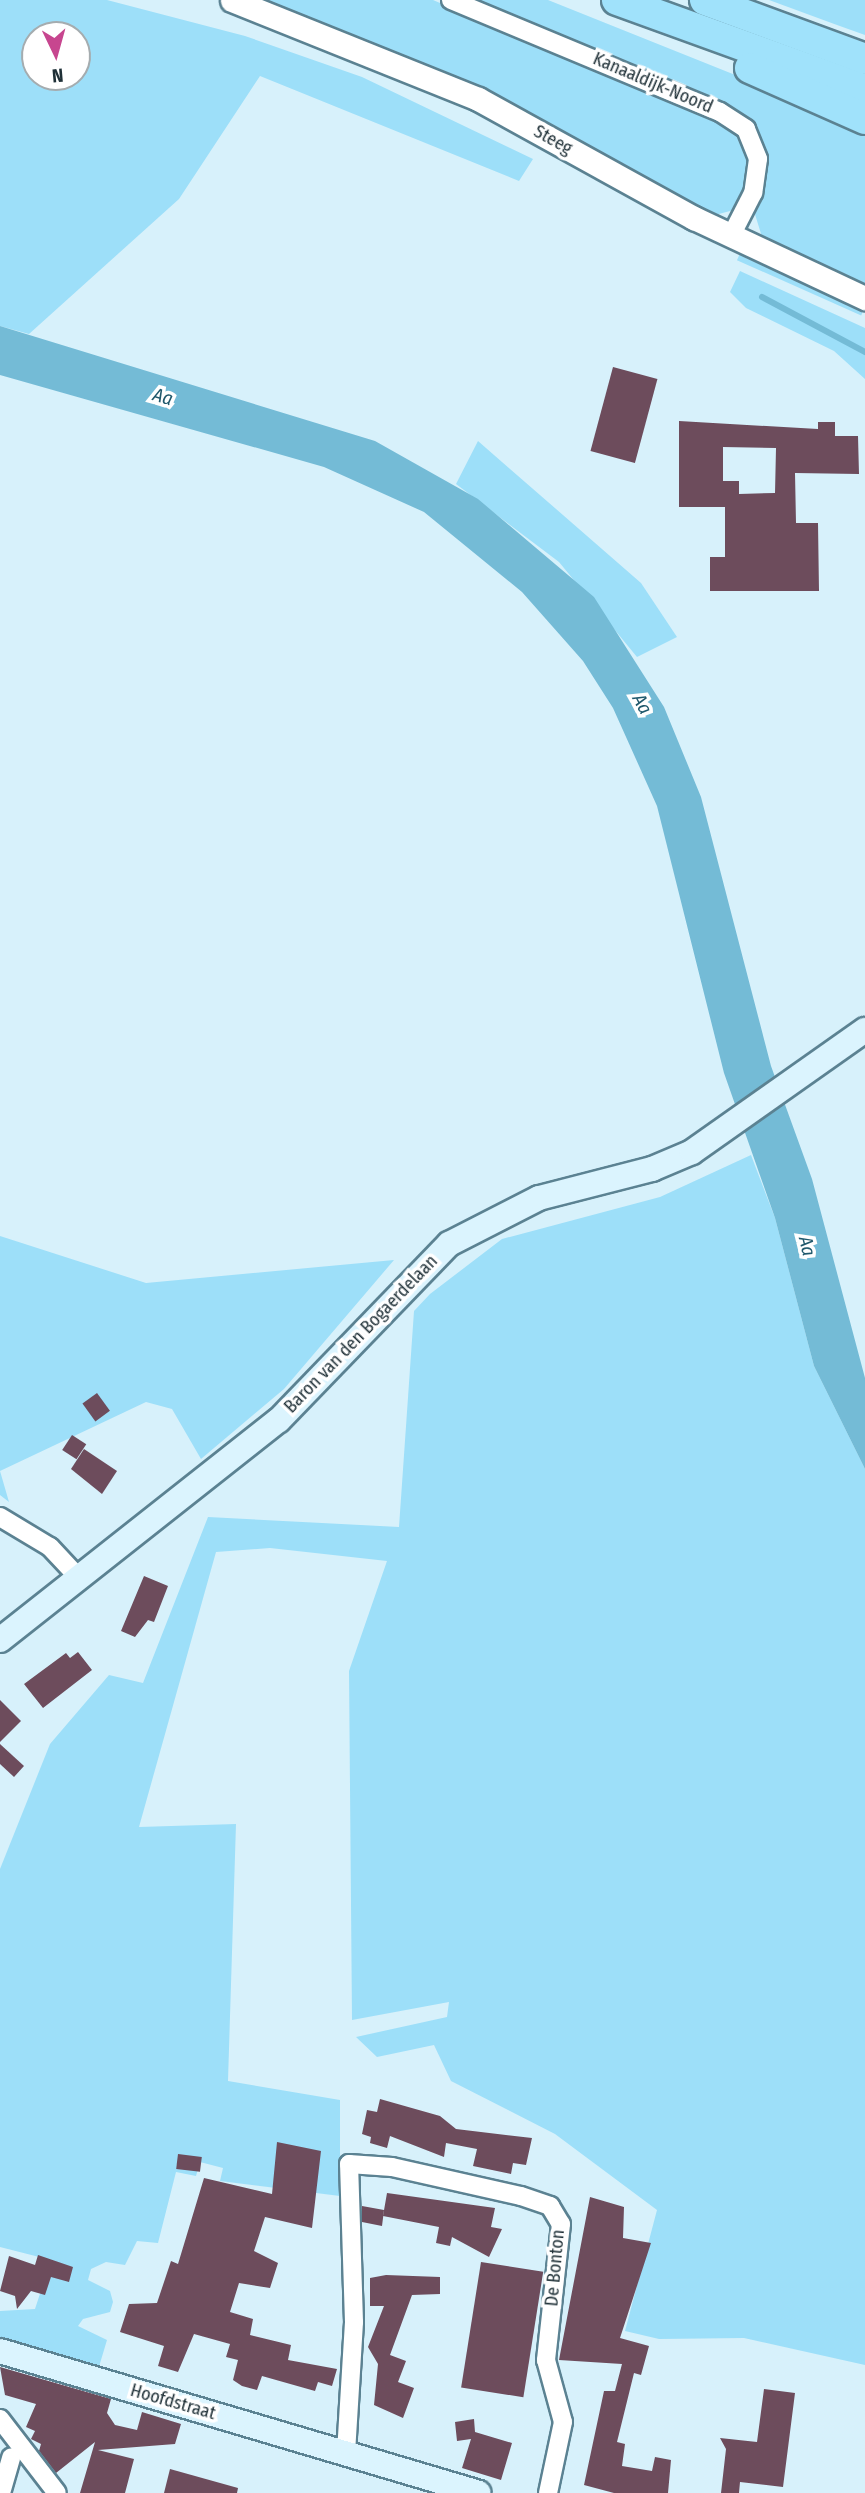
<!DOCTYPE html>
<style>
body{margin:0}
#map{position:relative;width:865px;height:2493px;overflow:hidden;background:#d7f1fb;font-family:"Fira Sans Condensed",sans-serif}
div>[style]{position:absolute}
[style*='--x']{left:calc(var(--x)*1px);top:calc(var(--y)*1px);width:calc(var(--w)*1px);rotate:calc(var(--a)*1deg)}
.green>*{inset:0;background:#9ddff9;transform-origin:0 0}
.water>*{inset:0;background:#74bbd6}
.stream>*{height:6px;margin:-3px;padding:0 3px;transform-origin:3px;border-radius:3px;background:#74bbd6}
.building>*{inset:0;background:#6d4c5c;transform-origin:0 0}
.roads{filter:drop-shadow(2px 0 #5b8292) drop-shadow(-2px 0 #5b8292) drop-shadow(0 2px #5b8292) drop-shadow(0 -2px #5b8292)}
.minor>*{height:18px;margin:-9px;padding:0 9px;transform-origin:9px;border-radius:9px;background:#fff}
.tertiary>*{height:23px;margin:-11.5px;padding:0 11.5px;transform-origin:11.5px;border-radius:11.5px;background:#fff}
.secondary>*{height:24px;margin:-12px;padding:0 12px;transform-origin:12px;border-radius:12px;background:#dbf4fe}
.trunk>*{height:30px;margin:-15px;padding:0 15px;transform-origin:15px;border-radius:15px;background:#a0e2fb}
span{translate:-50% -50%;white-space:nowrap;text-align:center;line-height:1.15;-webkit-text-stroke:7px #fff;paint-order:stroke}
.street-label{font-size:18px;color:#1f3037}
.water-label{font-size:19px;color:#1f586c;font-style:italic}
.north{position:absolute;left:21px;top:21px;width:70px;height:70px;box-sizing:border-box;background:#fff;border:2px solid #a5acaf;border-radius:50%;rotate:175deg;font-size:19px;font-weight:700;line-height:28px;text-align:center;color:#1f3037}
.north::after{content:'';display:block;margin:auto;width:24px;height:32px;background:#c7468f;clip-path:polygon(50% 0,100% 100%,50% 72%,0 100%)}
</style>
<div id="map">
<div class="green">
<i style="clip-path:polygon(evenodd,0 0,107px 0,245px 36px,362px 77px,533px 159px,519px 181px,260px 76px,179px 199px,29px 334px,0 326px,0 0,35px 35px,77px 35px,77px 77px,35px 77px,35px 35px)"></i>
<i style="clip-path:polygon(252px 0,433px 0,734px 129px,750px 155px,747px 186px,734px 210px,711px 216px,426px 67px)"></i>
<i style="clip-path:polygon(469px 0,548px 0,865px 127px,865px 286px,762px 237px,754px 211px,759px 140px)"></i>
<i style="clip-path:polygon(769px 0,865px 0,865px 35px,837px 25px)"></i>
<i style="left:741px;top:251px;width:136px;height:10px;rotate:24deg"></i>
<i style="clip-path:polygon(740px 271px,865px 328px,865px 379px,834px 351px,746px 308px,730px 292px)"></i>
<i style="clip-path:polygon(478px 441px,641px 583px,677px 637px,637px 657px,559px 562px,456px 484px)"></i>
<i style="clip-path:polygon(751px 1155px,775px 1218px,814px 1366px,865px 1469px,865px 2365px,744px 2338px,659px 2339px,625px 2331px,657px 2210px,555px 2134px,451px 2081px,434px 2045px,377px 2057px,356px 2037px,447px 2017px,449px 2002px,352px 2020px,349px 1671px,387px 1561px,270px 1548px,216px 1552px,139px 1827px,236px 1824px,228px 2081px,340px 2100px,340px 2196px,220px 2181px,223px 2168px,200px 2162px,196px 2176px,176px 2172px,158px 2243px,137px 2241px,125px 2265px,106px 2262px,91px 2269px,88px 2280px,110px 2291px,113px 2302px,110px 2312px,83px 2319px,78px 2326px,107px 2340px,98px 2370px,0 2340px,0 2311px,35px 2309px,51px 2260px,0 2247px,0 1869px,50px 1744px,109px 1675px,143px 1683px,208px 1517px,399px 1527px,414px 1311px,430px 1294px,502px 1239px,660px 1197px)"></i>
<i style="clip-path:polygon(0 1236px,146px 1283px,394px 1260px,284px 1389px,201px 1459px,172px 1409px,146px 1402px,0 1471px,9px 1502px,0 1495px)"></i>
</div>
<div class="water">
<i style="clip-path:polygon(0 326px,375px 441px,478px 499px,594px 597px,664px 707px,701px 797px,771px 1066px,812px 1179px,865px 1378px,865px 1469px,814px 1366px,775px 1218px,724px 1073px,657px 806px,613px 708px,583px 661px,522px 592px,424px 512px,324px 467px,0 375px)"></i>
</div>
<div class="stream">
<i style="--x:762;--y:297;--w:117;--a:28.1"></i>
</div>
<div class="building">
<i style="left:613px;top:367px;width:46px;height:87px;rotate:15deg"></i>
<i style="clip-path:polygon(evenodd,679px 421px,818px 429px,818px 422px,835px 422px,835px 436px,858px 436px,859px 474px,795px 473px,796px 523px,818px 523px,819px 591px,710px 591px,710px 557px,725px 557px,725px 507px,679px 507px,679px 421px,723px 447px,776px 448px,775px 493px,739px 494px,739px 481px,723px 481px,723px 447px)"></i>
<i style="left:97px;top:1393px;width:22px;height:18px;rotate:54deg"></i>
<i style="left:72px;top:1435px;width:17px;height:18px;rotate:33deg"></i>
<i style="clip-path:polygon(84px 1449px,117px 1471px,102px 1494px,71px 1469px)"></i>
<i style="clip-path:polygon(144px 1576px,168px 1586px,154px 1622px,148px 1620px,135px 1637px,121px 1631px)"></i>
<i style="clip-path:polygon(78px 1652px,92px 1670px,43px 1708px,24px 1684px,66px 1653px,70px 1658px)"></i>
<i style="clip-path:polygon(0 1700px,21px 1721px,0 1742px)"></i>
<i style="clip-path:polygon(0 1744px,24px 1766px,14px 1777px,0 1764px)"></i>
<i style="clip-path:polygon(380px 2099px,440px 2116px,456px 2129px,532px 2138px,526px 2165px,513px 2163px,511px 2174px,473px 2166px,477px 2149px,446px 2143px,444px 2157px,390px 2136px,387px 2148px,370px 2143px,371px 2137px,362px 2134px,367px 2110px,377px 2112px)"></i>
<i style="clip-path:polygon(277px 2142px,321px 2151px,312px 2228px,265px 2217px,254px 2251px,278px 2263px,270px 2288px,239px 2283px,230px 2312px,253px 2319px,250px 2335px,291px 2345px,288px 2360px,337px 2369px,332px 2386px,318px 2382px,315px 2391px,262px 2376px,257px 2390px,242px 2386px,233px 2380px,238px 2360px,226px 2357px,230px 2344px,194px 2334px,178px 2372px,158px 2366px,164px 2346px,120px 2332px,129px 2304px,157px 2303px,171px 2261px,178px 2264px,204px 2178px,272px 2194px)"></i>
<i style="left:178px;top:2154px;width:24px;height:15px;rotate:7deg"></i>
<i style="clip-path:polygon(387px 2193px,495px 2208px,491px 2227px,502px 2229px,489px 2257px,452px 2237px,450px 2246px,436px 2243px,439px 2227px,383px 2216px)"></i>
<i style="clip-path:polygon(590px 2197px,624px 2207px,623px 2238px,651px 2243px,620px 2338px,649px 2346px,641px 2375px,634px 2373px,617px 2442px,625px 2444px,622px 2466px,652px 2471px,655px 2457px,671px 2460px,668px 2493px,614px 2493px,584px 2485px,604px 2391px,615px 2391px,622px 2364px,559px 2360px)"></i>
<i style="clip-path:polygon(362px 2206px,384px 2210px,382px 2226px,362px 2222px)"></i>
<i style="clip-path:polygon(38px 2255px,73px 2267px,69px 2282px,51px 2277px,45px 2295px,31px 2291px,17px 2309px,15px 2296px,0 2291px,9px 2256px,35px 2265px)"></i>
<i style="left:481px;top:2262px;width:63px;height:127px;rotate:9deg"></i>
<i style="clip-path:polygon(386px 2275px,440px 2277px,440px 2294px,412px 2295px,390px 2355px,406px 2361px,398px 2382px,414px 2388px,403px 2418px,374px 2405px,378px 2364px,368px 2347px,384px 2306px,370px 2306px,370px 2278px)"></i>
<i style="clip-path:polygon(0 2367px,111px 2399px,107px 2413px,115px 2425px,137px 2430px,142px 2412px,181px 2424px,175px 2444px,98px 2450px,134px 2459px,125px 2493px,80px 2493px,95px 2442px,56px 2473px,39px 2451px,41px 2444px,31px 2439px,35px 2431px,26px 2427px,36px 2404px,5px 2395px)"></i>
<i style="clip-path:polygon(764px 2389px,795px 2393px,783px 2487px,740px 2482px,739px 2493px,721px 2493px,726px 2449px,720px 2438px,757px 2442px)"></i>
<i style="clip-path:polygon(474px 2419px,475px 2432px,512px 2443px,501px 2480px,462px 2468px,471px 2439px,457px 2441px,455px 2422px)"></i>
<i style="clip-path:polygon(170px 2469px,238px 2488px,237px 2493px,164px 2493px)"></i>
</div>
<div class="roads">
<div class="minor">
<i style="--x:451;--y:0;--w:291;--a:22.6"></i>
<i style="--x:720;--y:112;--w:31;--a:33"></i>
<i style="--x:746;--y:129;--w:32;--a:68"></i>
<i style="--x:758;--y:159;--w:34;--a:98"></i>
<i style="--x:753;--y:193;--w:48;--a:117.1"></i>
<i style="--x:0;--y:1517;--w:58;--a:31"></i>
<i style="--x:50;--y:1547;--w:42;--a:46.9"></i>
<i style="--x:0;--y:2419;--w:93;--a:52.4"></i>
<i style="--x:346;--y:2453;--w:131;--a:-86.5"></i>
<i style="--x:354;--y:2322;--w:158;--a:-91.8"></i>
<i style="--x:349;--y:2164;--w:43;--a:4"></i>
<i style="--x:392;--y:2167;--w:132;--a:12.7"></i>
<i style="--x:521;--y:2196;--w:31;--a:19"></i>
<i style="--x:550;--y:2206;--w:21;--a:59"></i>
<i style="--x:561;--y:2224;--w:137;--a:96.3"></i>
<i style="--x:546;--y:2360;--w:64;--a:74.7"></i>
<i style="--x:563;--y:2422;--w:73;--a:101.9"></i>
<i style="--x:1;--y:2493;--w:37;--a:-74"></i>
</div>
<div class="tertiary">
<i style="--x:232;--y:0;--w:265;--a:21.9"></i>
<i style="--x:478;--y:99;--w:247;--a:28.9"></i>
<i style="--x:694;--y:218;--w:189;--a:25.1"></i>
</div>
<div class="secondary">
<i style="--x:0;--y:1640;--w:355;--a:-38.3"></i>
<i style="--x:279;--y:1420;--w:245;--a:-46"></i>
<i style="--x:449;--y:1244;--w:101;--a:-27.1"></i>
<i style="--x:539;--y:1198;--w:117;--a:-14.4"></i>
<i style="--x:652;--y:1169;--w:43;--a:-23"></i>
<i style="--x:692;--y:1152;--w:212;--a:-35.2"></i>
<i style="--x:0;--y:2351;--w:499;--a:16.5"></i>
</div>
<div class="trunk">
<i style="--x:617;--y:0;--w:264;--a:19.9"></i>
<i style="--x:705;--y:0;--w:171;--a:20.2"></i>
<i style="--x:750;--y:68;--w:126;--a:23.9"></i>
</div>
</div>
<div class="street-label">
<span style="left:653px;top:83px;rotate:23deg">Kanaaldijk-Noord</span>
<span style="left:553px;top:140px;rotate:29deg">Steeg</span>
<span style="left:361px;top:1334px;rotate:-46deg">Baron van den Bogaerdelaan</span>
<span style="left:555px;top:2268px;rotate:-85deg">De Bonton</span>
<span style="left:173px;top:2402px;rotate:16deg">Hoofdstraat</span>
</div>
<div class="water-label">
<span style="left:163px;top:397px;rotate:16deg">Aa</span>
<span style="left:642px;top:704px;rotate:61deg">Aa</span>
<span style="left:807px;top:1246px;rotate:76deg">Aa</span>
</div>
<div class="north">N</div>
</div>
